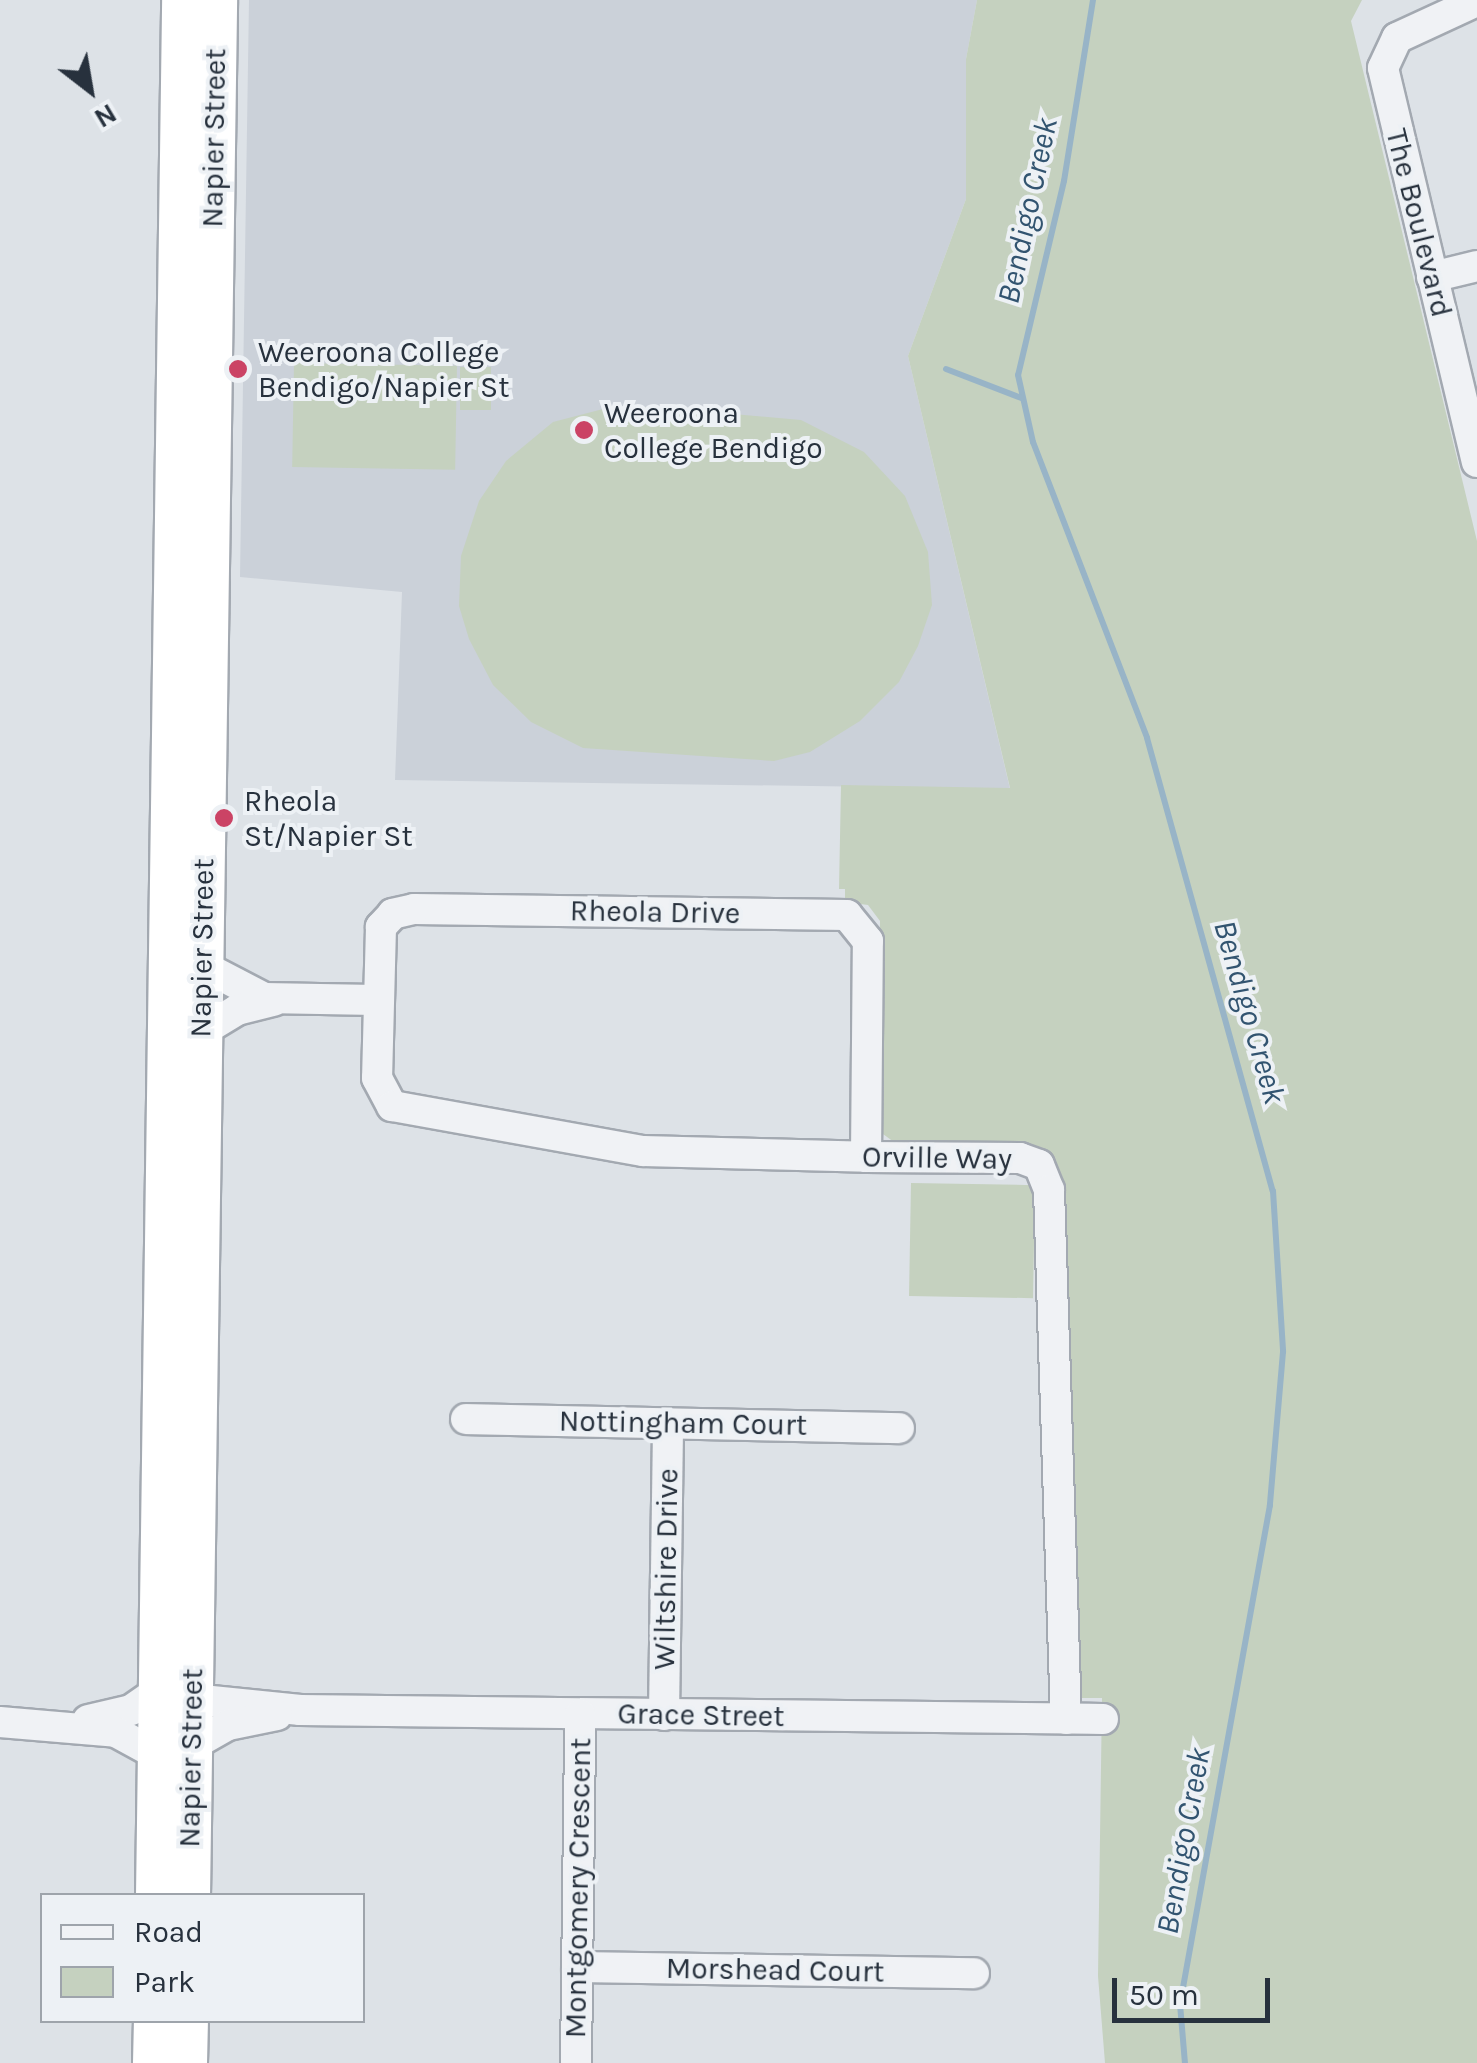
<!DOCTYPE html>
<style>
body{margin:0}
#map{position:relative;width:1477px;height:2063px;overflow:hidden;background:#dde2e7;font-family:Karla,sans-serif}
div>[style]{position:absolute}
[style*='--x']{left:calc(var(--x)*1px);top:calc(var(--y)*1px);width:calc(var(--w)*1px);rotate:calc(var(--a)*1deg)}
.built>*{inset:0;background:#cbd1d9}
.green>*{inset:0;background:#c5d1bf;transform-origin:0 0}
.stream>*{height:6px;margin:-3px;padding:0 3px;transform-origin:3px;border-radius:3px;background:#98b4c7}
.roads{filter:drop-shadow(2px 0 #a3a9b1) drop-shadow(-2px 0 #a3a9b1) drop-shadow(0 2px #a3a9b1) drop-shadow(0 -2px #a3a9b1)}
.minor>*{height:30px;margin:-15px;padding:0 15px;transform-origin:15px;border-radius:15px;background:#f0f2f5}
.highway>*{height:42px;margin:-21px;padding:0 21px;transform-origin:21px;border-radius:21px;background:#fff}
.dots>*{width:28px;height:28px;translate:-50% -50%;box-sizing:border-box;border:5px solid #edf1f5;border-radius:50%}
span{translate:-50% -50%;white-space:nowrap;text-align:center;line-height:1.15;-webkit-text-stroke:8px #edf1f5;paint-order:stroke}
.street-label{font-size:30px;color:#27313d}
.poi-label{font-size:30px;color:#27313d}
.left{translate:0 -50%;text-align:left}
.water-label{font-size:32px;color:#325470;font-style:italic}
.legend{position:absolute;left:40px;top:1893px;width:325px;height:130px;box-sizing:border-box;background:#edf1f5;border:2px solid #9ea4ab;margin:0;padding:12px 18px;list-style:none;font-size:30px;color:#27313d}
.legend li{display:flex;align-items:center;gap:20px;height:50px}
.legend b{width:50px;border:2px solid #9ea4ab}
.north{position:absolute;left:40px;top:40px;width:100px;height:100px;-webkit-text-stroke:8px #edf1f5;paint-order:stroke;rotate:149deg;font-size:28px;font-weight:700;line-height:40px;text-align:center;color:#27313d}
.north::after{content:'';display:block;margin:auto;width:35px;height:45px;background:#27313d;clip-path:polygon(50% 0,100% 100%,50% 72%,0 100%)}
.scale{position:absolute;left:1112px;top:1978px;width:158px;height:45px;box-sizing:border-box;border:5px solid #27313d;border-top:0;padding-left:12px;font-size:30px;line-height:35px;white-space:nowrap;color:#27313d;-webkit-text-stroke:8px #edf1f5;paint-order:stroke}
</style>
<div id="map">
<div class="built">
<i style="clip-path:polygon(249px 0,977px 0,966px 59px,966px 199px,908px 356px,1010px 789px,395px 780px,402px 592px,240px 577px)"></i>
</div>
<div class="green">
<i style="clip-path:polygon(977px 0,1362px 0,1351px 21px,1477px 541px,1477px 2063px,1105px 2063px,1098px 1976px,1102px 1698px,1081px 1698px,1075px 1686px,1057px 1165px,1037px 1147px,898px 1145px,883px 1134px,878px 1118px,880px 921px,868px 905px,845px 902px,845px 889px,839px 889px,841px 785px,1010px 788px,908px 356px,966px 199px,966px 59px)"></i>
<i style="left:294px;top:363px;width:163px;height:104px;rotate:1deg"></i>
<i style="left:460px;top:367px;width:31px;height:43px"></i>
<i style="clip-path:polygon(654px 407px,801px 420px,864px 452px,905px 496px,928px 552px,932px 605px,918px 646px,899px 682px,860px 721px,810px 752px,774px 761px,583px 748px,531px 722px,493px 685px,469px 639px,459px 606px,461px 556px,479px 501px,506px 461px,553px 422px,603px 409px)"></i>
<i style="left:911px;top:1183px;width:124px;height:113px;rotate:1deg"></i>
</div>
<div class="stream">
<i style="--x:1093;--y:0;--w:183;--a:99.1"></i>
<i style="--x:1064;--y:181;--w:199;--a:103.3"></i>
<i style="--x:1018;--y:375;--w:69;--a:77.4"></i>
<i style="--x:1033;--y:442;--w:317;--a:68.9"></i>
<i style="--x:1147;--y:738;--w:470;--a:74.5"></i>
<i style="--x:1273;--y:1191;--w:161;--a:86.4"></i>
<i style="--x:1283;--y:1352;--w:154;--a:94.9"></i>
<i style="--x:1270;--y:1505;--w:507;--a:100.22"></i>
<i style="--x:1180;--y:2004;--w:59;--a:85.2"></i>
<i style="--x:946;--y:369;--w:80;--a:21.1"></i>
</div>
<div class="roads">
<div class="minor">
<i style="--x:1477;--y:1;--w:88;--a:155.2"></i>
<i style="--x:1397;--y:38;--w:33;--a:115"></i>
<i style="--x:1383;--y:68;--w:405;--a:76.6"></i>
<i style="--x:1432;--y:277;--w:46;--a:-13.7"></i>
<i style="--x:201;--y:965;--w:71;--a:27.6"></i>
<i style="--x:264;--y:998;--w:112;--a:1"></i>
<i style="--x:201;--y:1032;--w:42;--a:-31.4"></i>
<i style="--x:237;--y:1010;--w:38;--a:-14"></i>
<i style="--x:866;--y:1157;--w:216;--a:-89.5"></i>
<i style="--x:868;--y:941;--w:33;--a:-129"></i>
<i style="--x:847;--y:915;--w:433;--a:-179.2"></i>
<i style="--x:414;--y:909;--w:22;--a:167"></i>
<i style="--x:393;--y:914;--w:18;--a:133"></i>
<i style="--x:381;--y:927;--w:151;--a:91.5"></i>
<i style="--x:377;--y:1078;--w:32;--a:62"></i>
<i style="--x:392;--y:1106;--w:255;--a:10.2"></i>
<i style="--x:643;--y:1151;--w:223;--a:1.5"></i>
<i style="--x:866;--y:1157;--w:154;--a:0.4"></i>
<i style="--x:1020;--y:1158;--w:20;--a:20"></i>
<i style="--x:1039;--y:1165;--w:27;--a:68"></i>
<i style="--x:1049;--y:1190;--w:529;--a:88.16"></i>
<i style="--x:466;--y:1419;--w:433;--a:1.2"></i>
<i style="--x:192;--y:1699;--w:109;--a:5.8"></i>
<i style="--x:300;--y:1710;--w:803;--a:0.64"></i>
<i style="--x:664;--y:1715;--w:292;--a:-89.2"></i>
<i style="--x:88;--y:1720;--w:44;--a:-13.1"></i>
<i style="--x:131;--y:1710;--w:35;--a:-35"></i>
<i style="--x:0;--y:1722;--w:116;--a:4.9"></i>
<i style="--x:116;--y:1732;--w:48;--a:28.7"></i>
<i style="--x:191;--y:1746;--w:43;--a:-29.6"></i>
<i style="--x:228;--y:1725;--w:50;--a:-11.5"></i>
<i style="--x:577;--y:1967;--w:397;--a:0.9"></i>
<i style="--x:576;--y:2063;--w:349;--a:-89.3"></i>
</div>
<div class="highway">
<i style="--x:157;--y:1896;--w:1896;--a:-89.21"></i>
<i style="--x:189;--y:1896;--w:1896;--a:-89.18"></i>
<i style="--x:154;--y:2063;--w:43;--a:-88.7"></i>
<i style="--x:186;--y:2063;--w:43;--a:-88.7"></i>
</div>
</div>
<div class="dots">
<i style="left:238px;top:369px;background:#cb4365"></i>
<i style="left:584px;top:430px;background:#cb4365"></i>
<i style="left:224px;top:818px;background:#cb4365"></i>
</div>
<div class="street-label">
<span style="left:214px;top:138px;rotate:-89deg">Napier Street</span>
<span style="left:1419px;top:223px;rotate:76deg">The Boulevard</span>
<span style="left:655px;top:912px;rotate:1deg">Rheola Drive</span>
<span style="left:202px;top:948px;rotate:-89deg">Napier Street</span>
<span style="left:937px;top:1158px;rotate:1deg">Orville Way</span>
<span style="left:683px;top:1423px;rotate:1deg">Nottingham Court</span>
<span style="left:666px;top:1569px;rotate:-89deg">Wiltshire Drive</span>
<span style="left:701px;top:1715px;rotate:1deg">Grace Street</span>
<span style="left:191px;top:1758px;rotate:-89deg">Napier Street</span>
<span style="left:578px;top:1888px;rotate:-89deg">Montgomery Crescent</span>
<span style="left:775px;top:1970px;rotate:1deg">Morshead Court</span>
</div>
<div class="poi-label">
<span class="left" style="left:258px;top:369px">Weeroona College<br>Bendigo/Napier St</span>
<span class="left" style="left:604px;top:430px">Weeroona<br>College Bendigo</span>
<span class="left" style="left:244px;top:818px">Rheola<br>St/Napier St</span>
</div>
<div class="water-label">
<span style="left:1028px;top:211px;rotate:-78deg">Bendigo Creek</span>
<span style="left:1249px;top:1012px;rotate:74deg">Bendigo Creek</span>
<span style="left:1184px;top:1841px;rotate:-80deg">Bendigo Creek</span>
</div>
<ul class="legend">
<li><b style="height:12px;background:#f0f2f5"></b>Road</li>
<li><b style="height:28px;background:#c5d1bf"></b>Park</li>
</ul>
<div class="north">N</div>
<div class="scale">50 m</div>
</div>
